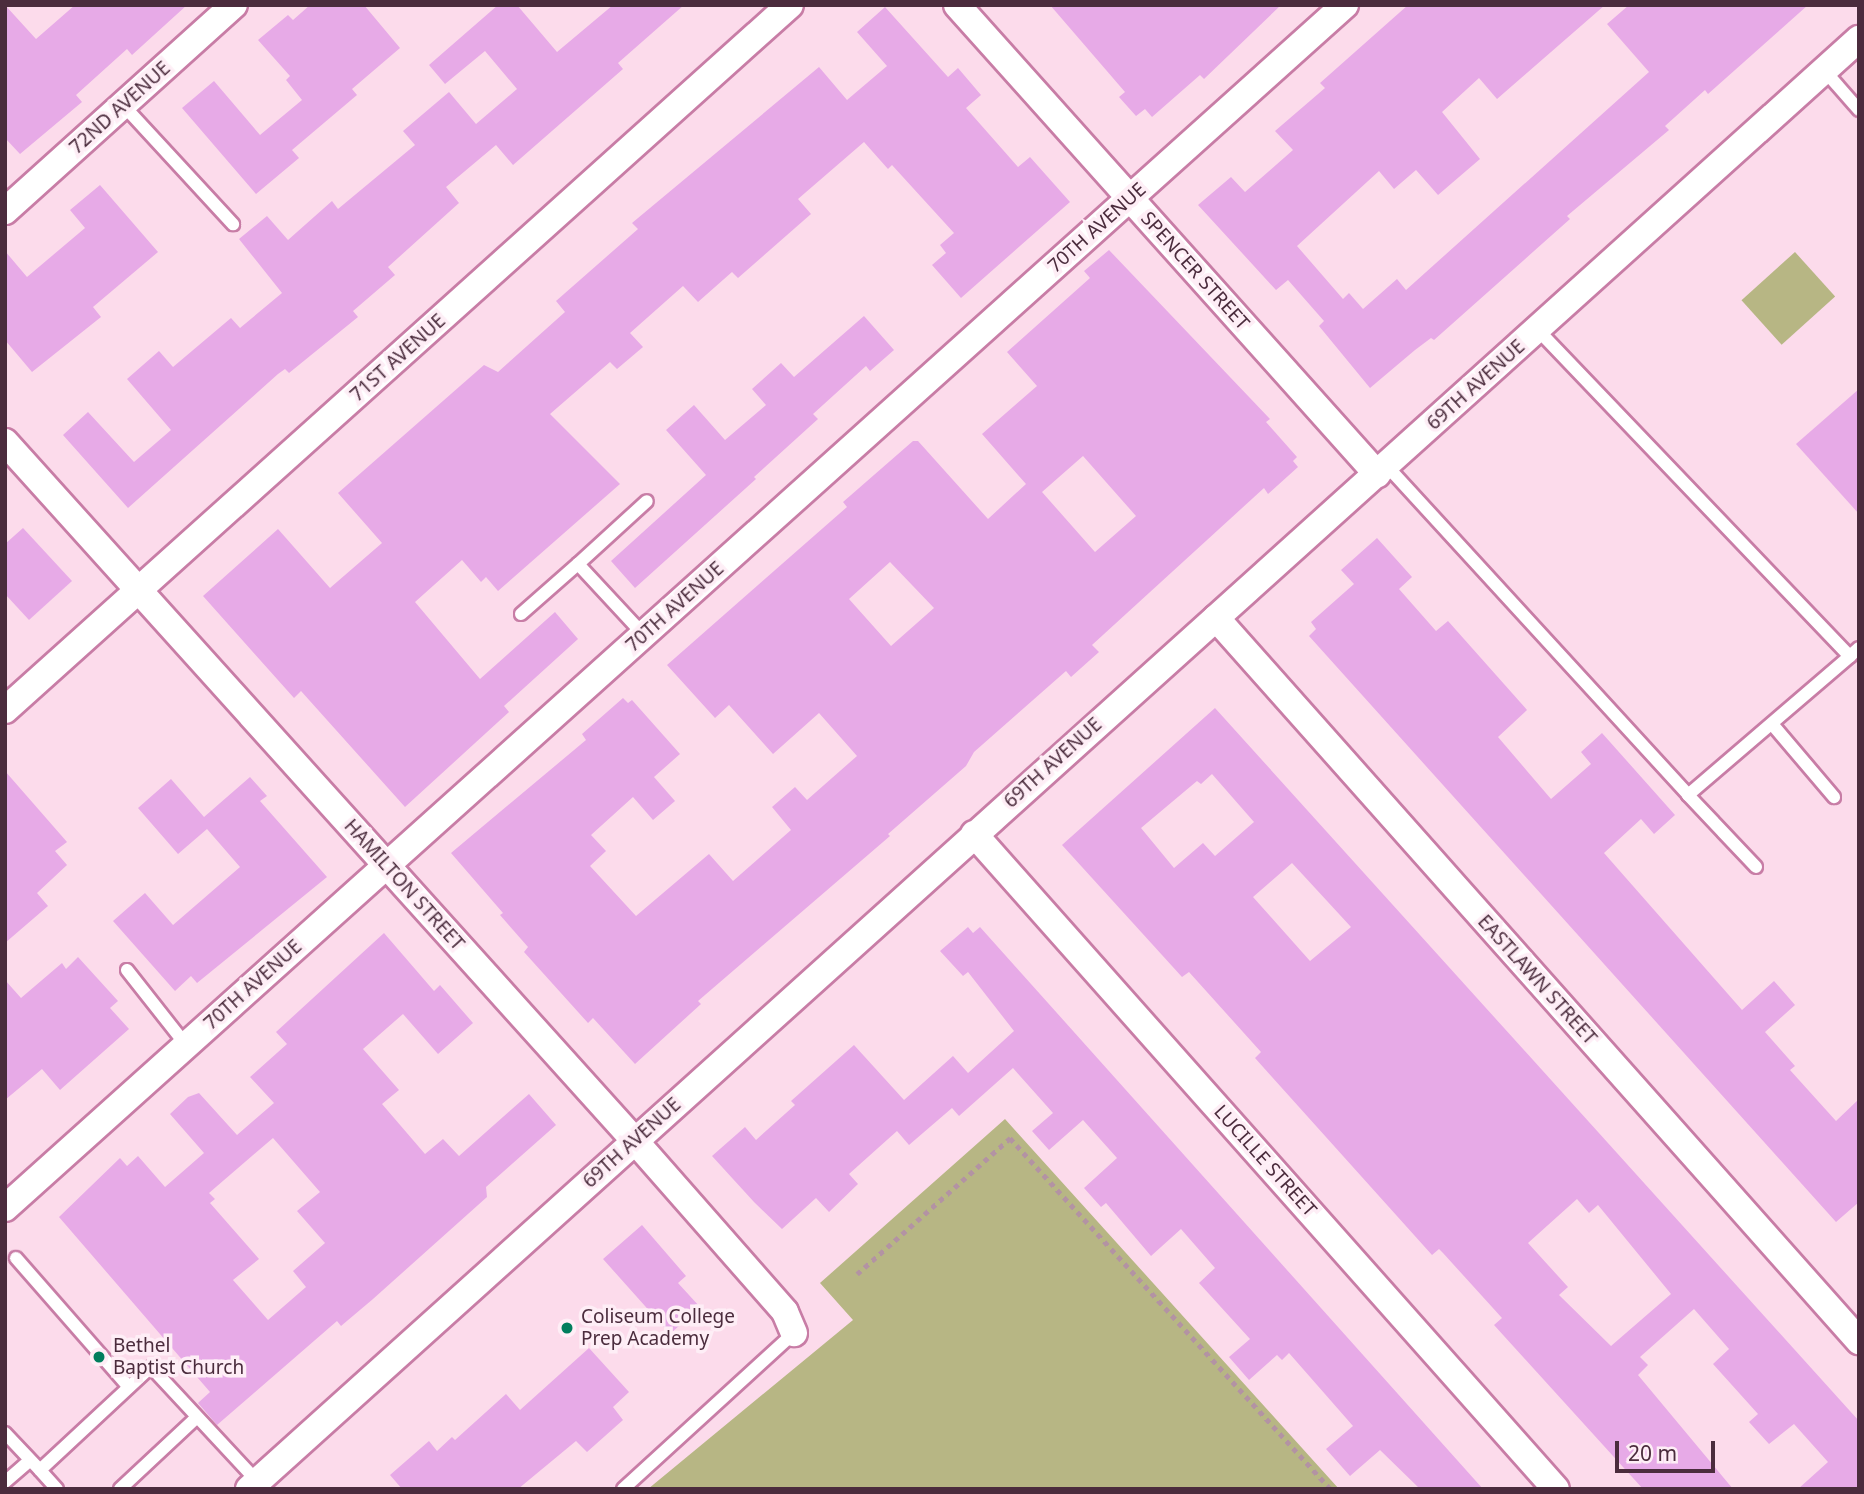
<!DOCTYPE html>
<style>
body{margin:0}
#map{position:relative;width:1864px;height:1494px;overflow:hidden;background:#fcdbeb;font-family:"Noto Sans",sans-serif}
div>[style]{position:absolute}
[style*='--x']{left:calc(var(--x)*1px);top:calc(var(--y)*1px);width:calc(var(--w)*1px);rotate:calc(var(--a)*1deg)}
.green>*{inset:0;background:#b7b684;transform-origin:0 0}
.building>*{inset:0;background:#e7aae7}
.path>*{height:4.5px;margin-top:-2.25px;transform-origin:0;background:repeating-linear-gradient(90deg,#b393a3 0 5px,transparent 0 10px)}
.roads{filter:drop-shadow(2px 0 #c87da6) drop-shadow(-2px 0 #c87da6) drop-shadow(0 2px #c87da6) drop-shadow(0 -2px #c87da6)}
.lane>*{height:12px;margin:-6px;padding:0 6px;transform-origin:6px;border-radius:6px;background:#fff}
.street>*{height:26px;margin:-13px;padding:0 13px;transform-origin:13px;border-radius:13px;background:#fff}
.dots>*{width:19px;height:19px;translate:-50% -50%;box-sizing:border-box;border:4px solid #feeef6;border-radius:50%}
span{translate:-50% -50%;white-space:nowrap;text-align:center;line-height:1.15;-webkit-text-stroke:7px #feeef6;paint-order:stroke}
.street-label{font-size:19px;color:#4b2c3d}
.poi-label{font-size:19px;color:#4b2c3d}
.left{translate:0 -50%;text-align:left}
.frame{position:absolute;inset:0;border:7px solid #4b2c3d;pointer-events:none}
.scale{position:absolute;left:1615px;top:1441px;width:100px;height:32px;box-sizing:border-box;border:4px solid #4b2c3d;border-top:0;padding-left:9px;font-size:21px;line-height:24px;white-space:nowrap;color:#4b2c3d;-webkit-text-stroke:5px #feeef6;paint-order:stroke}
</style>
<div id="map">
<div class="green">
<i style="left:1795px;top:252px;width:60px;height:72px;rotate:48deg"></i>
<i style="clip-path:polygon(1005px 1119px,1339px 1489px,648px 1489px,853px 1320px,820px 1283px)"></i>
</div>
<div class="building">
<i style="clip-path:polygon(5px 5px,36px 39px,75px 5px,187px 5px,132px 55px,127px 49px,76px 95px,82px 102px,20px 154px,5px 138px)"></i>
<i style="clip-path:polygon(310px 5px,364px 5px,400px 48px,352px 89px,357px 95px,292px 150px,299px 158px,256px 194px,182px 108px,214px 81px,260px 135px,302px 100px,286px 80px,290px 76px,258px 40px,288px 15px,293px 20px)"></i>
<i style="clip-path:polygon(498px 5px,517px 5px,557px 52px,613px 5px,684px 5px,618px 63px,623px 69px,513px 165px,496px 145px,446px 187px,459px 203px,388px 267px,395px 275px,353px 311px,358px 317px,289px 373px,285px 369px,278px 374px,128px 508px,63px 435px,88px 412px,134px 462px,171px 430px,127px 379px,159px 351px,173px 367px,231px 318px,240px 328px,282px 293px,239px 239px,267px 216px,288px 240px,332px 201px,338px 209px,415px 145px,403px 131px,449px 92px,476px 124px,517px 89px,485px 51px,445px 84px,429px 65px)"></i>
<i style="clip-path:polygon(1050px 5px,1281px 5px,1204px 79px,1200px 75px,1152px 117px,1145px 109px,1136px 116px,1119px 97px,1125px 92px)"></i>
<i style="clip-path:polygon(1408px 5px,1605px 5px,1497px 99px,1479px 78px,1442px 112px,1480px 159px,1438px 195px,1416px 170px,1394px 189px,1379px 171px,1297px 246px,1343px 299px,1349px 293px,1363px 309px,1397px 279px,1406px 290px,1649px 72px,1607px 24px,1629px 5px,1808px 5px,1708px 94px,1705px 90px,1665px 126px,1669px 130px,1567px 216px,1570px 219px,1434px 340px,1431px 338px,1415px 350px,1370px 388px,1319px 326px,1324px 321px,1288px 280px,1276px 290px,1198px 205px,1231px 177px,1245px 192px,1293px 150px,1275px 131px,1325px 88px,1320px 83px)"></i>
<i style="clip-path:polygon(885px 7px,948px 77px,958px 68px,981px 95px,966px 108px,1018px 167px,1030px 157px,1070px 202px,961px 298px,932px 265px,946px 253px,940px 245px,954px 233px,892px 165px,888px 169px,864px 142px,798px 199px,811px 214px,738px 278px,732px 272px,698px 302px,683px 286px,630px 333px,643px 347px,617px 369px,610px 362px,550px 414px,620px 484px,498px 591px,486px 577px,481px 582px,462px 560px,415px 602px,480px 679px,555px 612px,578px 639px,504px 706px,509px 712px,405px 807px,301px 691px,294px 698px,203px 596px,278px 529px,330px 588px,382px 543px,338px 493px,484px 365px,498px 372px,565px 312px,556px 301px,638px 229px,632px 223px,819px 67px,847px 100px,887px 66px,857px 32px)"></i>
<i style="clip-path:polygon(100px 185px,158px 252px,93px 307px,101px 317px,32px 372px,5px 340px,5px 251px,27px 277px,85px 228px,70px 210px)"></i>
<i style="clip-path:polygon(evenodd,1109px 250px,1270px 419px,1266px 422px,1297px 457px,1293px 461px,1298px 467px,1268px 494px,1264px 488px,1092px 645px,1099px 652px,1071px 677px,1066px 671px,974px 752px,966px 766px,888px 834px,890px 836px,698px 1001px,701px 1004px,635px 1064px,593px 1018px,588px 1023px,524px 952px,528px 947px,500px 915px,503px 913px,451px 853px,586px 740px,582px 734px,623px 698px,628px 703px,632px 700px,680px 754px,654px 777px,675px 801px,653px 820px,633px 797px,591px 835px,606px 851px,590px 866px,636px 916px,709px 854px,733px 881px,791px 830px,772px 807px,795px 787px,807px 800px,857px 756px,819px 713px,773px 754px,729px 705px,715px 718px,667px 665px,847px 507px,843px 502px,913px 441px,918px 441px,988px 519px,1026px 484px,982px 434px,1037px 386px,1007px 352px,1090px 278px,1084px 271px,1109px 250px,1083px 456px,1136px 516px,1095px 552px,1042px 492px,1083px 456px,1109px 250px,890px 562px,934px 608px,891px 646px,849px 599px,890px 562px)"></i>
<i style="clip-path:polygon(864px 316px,894px 350px,870px 371px,866px 366px,813px 414px,818px 419px,754px 477px,756px 479px,635px 588px,611px 561px,706px 475px,666px 430px,694px 405px,725px 440px,766px 405px,752px 389px,781px 363px,794px 377px)"></i>
<i style="clip-path:polygon(1859px 389px,1859px 514px,1796px 444px)"></i>
<i style="clip-path:polygon(23px 528px,72px 581px,29px 620px,5px 594px,5px 544px)"></i>
<i style="clip-path:polygon(1377px 538px,1412px 577px,1399px 589px,1436px 631px,1448px 621px,1527px 710px,1498px 737px,1551px 799px,1591px 764px,1581px 752px,1602px 733px,1675px 815px,1654px 834px,1641px 819px,1604px 853px,1742px 1010px,1774px 981px,1795px 1005px,1765px 1032px,1795px 1066px,1790px 1070px,1836px 1121px,1859px 1099px,1859px 1202px,1836px 1222px,1309px 636px,1316px 629px,1311px 622px,1354px 584px,1341px 570px)"></i>
<i style="clip-path:polygon(evenodd,1215px 708px,1859px 1421px,1859px 1489px,1798px 1489px,1828px 1462px,1794px 1424px,1769px 1444px,1749px 1422px,1758px 1414px,1713px 1364px,1729px 1349px,1694px 1309px,1640px 1357px,1648px 1365px,1638px 1375px,1733px 1489px,1643px 1489px,1494px 1325px,1502px 1318px,1443px 1253px,1439px 1249px,1432px 1255px,1255px 1058px,1261px 1052px,1189px 972px,1182px 977px,1062px 845px,1215px 708px,1212px 774px,1254px 822px,1215px 856px,1203px 843px,1174px 868px,1141px 828px,1197px 781px,1201px 784px,1212px 774px,1215px 708px,1292px 863px,1351px 927px,1310px 961px,1253px 897px,1292px 863px,1215px 708px,1577px 1199px,1589px 1213px,1598px 1205px,1671px 1294px,1611px 1346px,1559px 1295px,1568px 1287px,1528px 1243px,1577px 1199px)"></i>
<i style="clip-path:polygon(5px 771px,67px 842px,55px 851px,67px 865px,37px 893px,48px 906px,5px 943px)"></i>
<i style="clip-path:polygon(250px 777px,267px 796px,260px 801px,327px 877px,197px 983px,191px 976px,175px 991px,113px 921px,145px 893px,173px 925px,240px 867px,207px 829px,178px 854px,138px 808px,171px 779px,204px 817px)"></i>
<i style="clip-path:polygon(968px 927px,973px 933px,980px 927px,1483px 1489px,1420px 1489px,1380px 1450px,1350px 1476px,1326px 1449px,1353px 1426px,1289px 1353px,1282px 1360px,1277px 1355px,1249px 1380px,1229px 1357px,1250px 1339px,1199px 1283px,1215px 1268px,1181px 1229px,1151px 1256px,1106px 1203px,1101px 1207px,1084px 1188px,1117px 1158px,1083px 1120px,1049px 1150px,1032px 1131px,1053px 1113px,1013px 1068px,959px 1116px,952px 1108px,909px 1145px,897px 1131px,849px 1174px,858px 1184px,829px 1212px,816px 1198px,782px 1229px,754px 1202px,712px 1156px,745px 1127px,756px 1140px,795px 1105px,791px 1101px,854px 1045px,904px 1100px,953px 1056px,968px 1073px,1014px 1031px,968px 972px,963px 976px,940px 951px)"></i>
<i style="clip-path:polygon(evenodd,384px 933px,434px 991px,440px 985px,473px 1023px,438px 1054px,403px 1014px,363px 1049px,399px 1090px,382px 1104px,425px 1154px,443px 1139px,459px 1156px,529px 1094px,556px 1125px,486px 1187px,487px 1197px,373px 1299px,341px 1326px,337px 1321px,217px 1425px,198px 1403px,210px 1392px,59px 1217px,120px 1158px,127px 1166px,138px 1156px,165px 1187px,204px 1153px,170px 1114px,188px 1097px,199px 1093px,237px 1135px,274px 1103px,250px 1077px,287px 1044px,276px 1032px,384px 933px,273px 1138px,320px 1192px,297px 1211px,325px 1243px,293px 1271px,306px 1287px,268px 1320px,233px 1280px,259px 1259px,210px 1203px,215px 1199px,209px 1193px,273px 1138px)"></i>
<i style="clip-path:polygon(78px 957px,118px 1001px,110px 1008px,129px 1029px,60px 1090px,42px 1069px,5px 1100px,5px 980px,21px 998px,62px 963px,66px 969px)"></i>
<i style="clip-path:polygon(642px 1225px,686px 1276px,678px 1283px,700px 1307px,670px 1334px,603px 1259px)"></i>
<i style="clip-path:polygon(589px 1348px,629px 1392px,613px 1407px,623px 1420px,587px 1452px,576px 1441px,518px 1489px,402px 1489px,390px 1475px,429px 1441px,437px 1451px,452px 1437px,455px 1440px,506px 1394px,520px 1410px)"></i>
</div>
<div class="path">
<i style="--x:857;--y:1274;--w:205;--a:-41.6"></i>
<i style="--x:1010;--y:1138;--w:475;--a:47.6"></i>
</div>
<div class="roads">
<div class="lane">
<i style="--x:1824;--y:70;--w:53;--a:48.8"></i>
<i style="--x:124;--y:106;--w:161;--a:47.3"></i>
<i style="--x:1537;--y:329;--w:453;--a:46.3"></i>
<i style="--x:1850;--y:656;--w:12;--a:-42"></i>
<i style="--x:1386;--y:465;--w:447;--a:47.5"></i>
<i style="--x:1688;--y:795;--w:213;--a:-40.6"></i>
<i style="--x:578;--y:564;--w:93;--a:-42.4"></i>
<i style="--x:521;--y:614;--w:76;--a:-41.3"></i>
<i style="--x:578;--y:564;--w:97;--a:47.1"></i>
<i style="--x:1772;--y:724;--w:96;--a:49.7"></i>
<i style="--x:1688;--y:795;--w:99;--a:46.6"></i>
<i style="--x:127;--y:970;--w:95;--a:51.8"></i>
<i style="--x:16;--y:1258;--w:171;--a:48.8"></i>
<i style="--x:5;--y:1433;--w:51;--a:46.6"></i>
<i style="--x:5;--y:1482;--w:33;--a:-41"></i>
<i style="--x:57;--y:1489;--w:25;--a:-132"></i>
<i style="--x:40;--y:1470;--w:151;--a:-42.9"></i>
<i style="--x:151;--y:1367;--w:156;--a:47.1"></i>
<i style="--x:120;--y:1489;--w:105;--a:-43.1"></i>
<i style="--x:623;--y:1489;--w:231;--a:-42.4"></i>
</div>
<div class="street">
<i style="--x:957;--y:5;--w:630;--a:48.15"></i>
<i style="--x:5;--y:211;--w:308;--a:-42"></i>
<i style="--x:5;--y:442;--w:941;--a:47.97"></i>
<i style="--x:635;--y:1141;--w:227;--a:48.7"></i>
<i style="--x:785;--y:1312;--w:23;--a:67"></i>
<i style="--x:1216;--y:618;--w:968;--a:48.35"></i>
<i style="--x:5;--y:710;--w:1055;--a:-41.93"></i>
<i style="--x:974;--y:834;--w:876;--a:48.38"></i>
<i style="--x:5;--y:1208;--w:1801;--a:-41.92"></i>
<i style="--x:249;--y:1489;--w:2167;--a:-42.01"></i>
</div>
</div>
<div class="dots">
<i style="left:567px;top:1328px;background:#017e5d"></i>
<i style="left:99px;top:1357px;background:#017e5d"></i>
</div>
<div class="street-label">
<span style="left:120px;top:108px;rotate:-42deg">72ND AVENUE</span>
<span style="left:1097px;top:228px;rotate:-42deg">70TH AVENUE</span>
<span style="left:1195px;top:271px;rotate:48deg">SPENCER STREET</span>
<span style="left:398px;top:358px;rotate:-42deg">71ST AVENUE</span>
<span style="left:1476px;top:385px;rotate:-42deg">69TH AVENUE</span>
<span style="left:675px;top:607px;rotate:-42deg">70TH AVENUE</span>
<span style="left:1053px;top:763px;rotate:-42deg">69TH AVENUE</span>
<span style="left:404px;top:885px;rotate:48deg">HAMILTON STREET</span>
<span style="left:1537px;top:980px;rotate:48deg">EASTLAWN STREET</span>
<span style="left:253px;top:985px;rotate:-42deg">70TH AVENUE</span>
<span style="left:632px;top:1143px;rotate:-42deg">69TH AVENUE</span>
<span style="left:1265px;top:1161px;rotate:48deg">LUCILLE STREET</span>
</div>
<div class="poi-label">
<span class="left" style="left:581px;top:1328px">Coliseum College<br>Prep Academy</span>
<span class="left" style="left:113px;top:1357px">Bethel<br>Baptist Church</span>
</div>
<div class="frame"></div>
<div class="scale">20 m</div>
</div>
